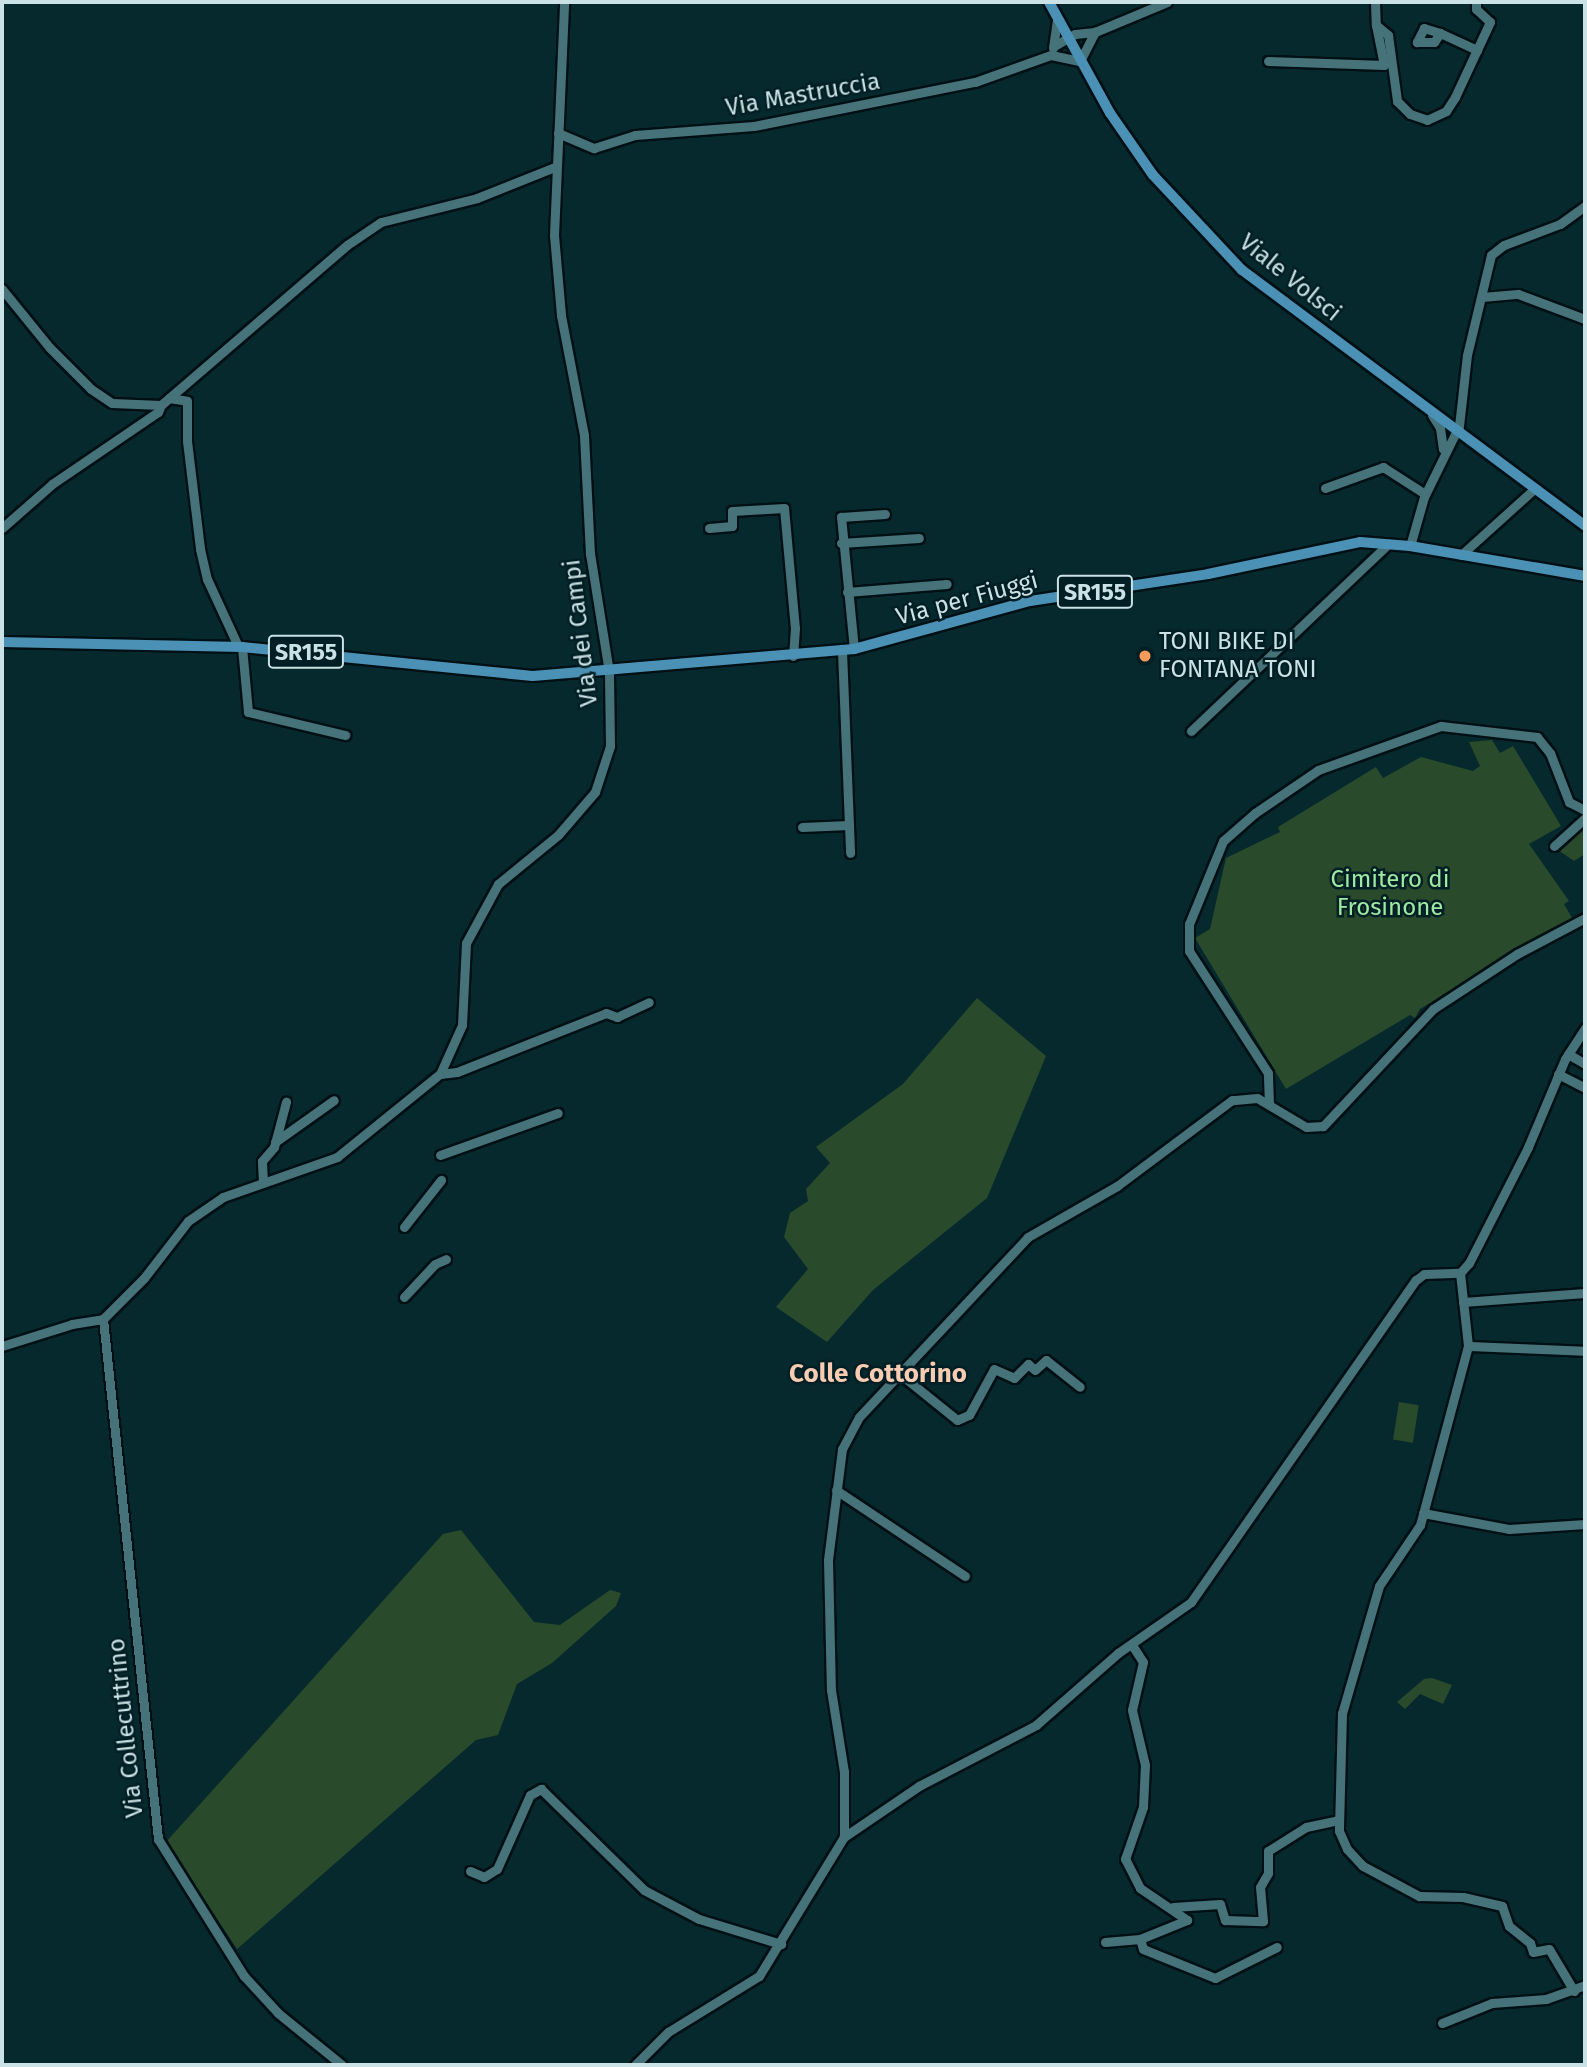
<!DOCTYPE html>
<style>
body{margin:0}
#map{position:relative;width:1587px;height:2067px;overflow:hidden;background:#06292e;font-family:"Fira Sans",sans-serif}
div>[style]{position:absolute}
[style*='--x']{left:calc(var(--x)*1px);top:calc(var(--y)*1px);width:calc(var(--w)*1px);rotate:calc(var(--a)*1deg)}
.green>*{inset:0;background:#294b2c;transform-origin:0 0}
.roads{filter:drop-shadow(2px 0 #001014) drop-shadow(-2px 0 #001014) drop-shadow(0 2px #001014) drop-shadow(0 -2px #001014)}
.minor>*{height:9px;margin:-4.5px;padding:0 4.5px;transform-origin:4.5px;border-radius:4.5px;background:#467279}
.major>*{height:10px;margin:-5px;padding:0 5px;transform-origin:5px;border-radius:5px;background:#4b91b5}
.dots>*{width:19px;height:19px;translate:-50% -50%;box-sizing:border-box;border:4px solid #001f24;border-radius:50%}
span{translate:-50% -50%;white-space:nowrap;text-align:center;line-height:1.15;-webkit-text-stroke:5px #001f24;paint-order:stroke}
.shield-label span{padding:2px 5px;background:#001f24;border:2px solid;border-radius:5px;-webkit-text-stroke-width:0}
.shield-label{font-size:23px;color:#cae1e5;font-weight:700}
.street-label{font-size:24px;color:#cae1e5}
.poi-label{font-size:24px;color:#cae1e5}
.left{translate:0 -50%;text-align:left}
.park-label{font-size:24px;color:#9deaa2}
.neighbourhood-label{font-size:26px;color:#f7ccb3;font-weight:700}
.frame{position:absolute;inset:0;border:4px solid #cae1e5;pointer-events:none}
</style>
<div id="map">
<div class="green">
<i style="clip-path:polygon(1492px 740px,1500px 753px,1513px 746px,1561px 826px,1529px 844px,1569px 901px,1564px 904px,1572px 918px,1420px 1009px,1415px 1018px,1410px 1015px,1286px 1089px,1195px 938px,1210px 929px,1226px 858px,1280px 832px,1278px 827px,1376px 767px,1383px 778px,1421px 757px,1473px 771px,1480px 766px,1469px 742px)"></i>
<i style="clip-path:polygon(1585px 821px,1585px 854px,1574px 861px,1555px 848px)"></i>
<i style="clip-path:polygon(977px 998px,1046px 1056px,987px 1198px,873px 1290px,827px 1342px,776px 1307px,808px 1269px,784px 1237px,790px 1213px,808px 1201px,806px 1189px,830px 1163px,816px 1147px,903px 1084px)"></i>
<i style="left:1399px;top:1402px;width:20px;height:38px;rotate:9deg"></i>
<i style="clip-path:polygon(461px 1530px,534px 1622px,560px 1625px,610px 1590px,621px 1593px,616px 1606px,552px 1663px,517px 1684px,498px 1735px,476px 1740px,237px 1949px,166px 1842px,443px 1534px)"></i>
<i style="clip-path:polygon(1432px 1678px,1452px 1685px,1443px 1704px,1420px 1694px,1405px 1709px,1397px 1702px,1424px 1679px)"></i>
</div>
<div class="roads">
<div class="minor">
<i style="--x:1375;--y:2;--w:23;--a:88"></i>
<i style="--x:1376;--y:25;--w:16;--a:40"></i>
<i style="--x:1388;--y:35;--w:67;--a:82.2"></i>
<i style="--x:1397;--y:101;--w:18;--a:45"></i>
<i style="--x:1410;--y:114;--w:18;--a:19"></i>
<i style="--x:1427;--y:120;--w:21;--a:-25"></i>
<i style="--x:1446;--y:111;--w:17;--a:-57"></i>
<i style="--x:1455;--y:97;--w:83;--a:-65"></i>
<i style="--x:1490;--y:22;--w:19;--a:-137"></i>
<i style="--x:1476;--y:9;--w:7;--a:-90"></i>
<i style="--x:1440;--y:33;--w:17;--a:-163"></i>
<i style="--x:1424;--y:28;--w:16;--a:117"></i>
<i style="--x:1417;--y:42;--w:17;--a:0"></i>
<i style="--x:1434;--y:42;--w:11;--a:-56"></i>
<i style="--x:1440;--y:33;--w:41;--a:24.7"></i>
<i style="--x:1054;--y:46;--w:24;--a:-30"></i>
<i style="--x:1075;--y:34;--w:20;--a:-6"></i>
<i style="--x:1053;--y:48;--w:30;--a:-82"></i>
<i style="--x:1268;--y:61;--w:116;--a:2"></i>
<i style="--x:1384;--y:65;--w:41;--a:-101.3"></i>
<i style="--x:558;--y:133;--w:39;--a:23"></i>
<i style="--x:594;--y:148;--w:43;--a:-17.6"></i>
<i style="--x:635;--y:135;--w:119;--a:-4.3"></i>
<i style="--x:754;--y:126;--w:225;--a:-11.3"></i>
<i style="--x:975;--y:82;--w:81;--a:-19.6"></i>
<i style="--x:1051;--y:55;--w:30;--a:12"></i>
<i style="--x:1080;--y:61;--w:33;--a:-63"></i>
<i style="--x:1095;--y:32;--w:78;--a:-22.6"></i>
<i style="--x:2;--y:289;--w:76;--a:50.9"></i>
<i style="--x:50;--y:348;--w:58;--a:45"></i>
<i style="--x:91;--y:389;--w:25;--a:34"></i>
<i style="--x:112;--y:403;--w:49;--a:2.3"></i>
<i style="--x:161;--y:405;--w:245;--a:-40.7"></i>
<i style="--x:347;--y:245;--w:41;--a:-34.1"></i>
<i style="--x:381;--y:222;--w:99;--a:-14"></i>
<i style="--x:477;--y:198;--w:84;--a:-21.7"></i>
<i style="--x:1482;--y:297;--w:36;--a:-5"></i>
<i style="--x:1518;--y:294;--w:72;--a:20.5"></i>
<i style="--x:169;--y:398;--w:18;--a:9"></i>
<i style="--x:187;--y:401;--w:40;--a:90"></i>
<i style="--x:187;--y:441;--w:109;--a:83.1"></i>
<i style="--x:200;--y:549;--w:31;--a:77"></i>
<i style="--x:207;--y:579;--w:74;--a:65.2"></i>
<i style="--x:1432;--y:415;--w:15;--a:58"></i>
<i style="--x:1440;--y:428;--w:21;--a:82"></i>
<i style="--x:1325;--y:488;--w:62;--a:-19.9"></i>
<i style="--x:1383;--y:467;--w:50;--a:32.7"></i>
<i style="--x:2;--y:528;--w:67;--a:-41.3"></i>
<i style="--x:52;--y:484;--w:128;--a:-34.2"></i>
<i style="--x:158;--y:412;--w:8;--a:-67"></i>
<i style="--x:709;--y:528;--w:23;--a:-5"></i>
<i style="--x:732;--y:526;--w:15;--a:-90"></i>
<i style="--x:732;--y:511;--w:52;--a:-3.3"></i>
<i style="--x:784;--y:508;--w:121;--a:84.8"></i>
<i style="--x:795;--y:628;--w:28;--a:94"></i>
<i style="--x:841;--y:543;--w:78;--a:-3.7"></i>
<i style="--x:1410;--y:546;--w:51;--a:-74.1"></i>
<i style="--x:1424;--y:497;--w:79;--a:-63.8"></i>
<i style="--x:1459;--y:426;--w:71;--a:-83.6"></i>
<i style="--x:1467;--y:355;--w:103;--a:-76.5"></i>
<i style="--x:1491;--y:255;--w:16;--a:-38"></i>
<i style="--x:1504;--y:245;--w:60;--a:-20.6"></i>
<i style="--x:1560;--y:224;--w:31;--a:-36"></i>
<i style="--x:1461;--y:555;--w:97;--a:-42.1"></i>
<i style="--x:847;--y:592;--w:100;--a:-4.6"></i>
<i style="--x:242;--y:647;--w:65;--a:84.7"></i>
<i style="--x:248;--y:712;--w:100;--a:13.3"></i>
<i style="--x:854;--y:649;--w:133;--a:-95.6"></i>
<i style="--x:841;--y:517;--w:44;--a:-3.9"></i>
<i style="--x:842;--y:651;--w:202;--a:87.7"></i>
<i style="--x:1191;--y:731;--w:272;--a:-43.5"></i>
<i style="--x:802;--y:827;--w:47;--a:-2.4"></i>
<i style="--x:1554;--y:846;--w:42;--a:-42.1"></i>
<i style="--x:1585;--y:918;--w:77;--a:152.1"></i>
<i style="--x:1517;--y:954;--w:100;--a:146.8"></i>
<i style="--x:1433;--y:1009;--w:161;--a:133.2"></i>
<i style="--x:1323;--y:1126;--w:17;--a:177"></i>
<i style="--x:1306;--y:1127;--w:57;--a:-149.4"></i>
<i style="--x:1257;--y:1098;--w:25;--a:175"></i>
<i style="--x:1232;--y:1100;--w:144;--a:143.2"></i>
<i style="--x:1117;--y:1186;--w:103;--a:150.2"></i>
<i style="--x:1028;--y:1237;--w:247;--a:133.2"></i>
<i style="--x:859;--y:1417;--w:36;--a:118"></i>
<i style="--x:842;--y:1449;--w:112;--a:97.2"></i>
<i style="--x:828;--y:1560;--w:130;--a:88.7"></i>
<i style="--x:831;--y:1690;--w:83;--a:81"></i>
<i style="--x:844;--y:1772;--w:65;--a:90"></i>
<i style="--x:844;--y:1837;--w:91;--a:-34.2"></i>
<i style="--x:919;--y:1786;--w:132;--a:-27.5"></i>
<i style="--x:1036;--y:1725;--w:109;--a:-41.3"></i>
<i style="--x:1118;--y:1653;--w:89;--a:-34.9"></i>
<i style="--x:1191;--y:1602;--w:393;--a:-55.1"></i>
<i style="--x:1416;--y:1280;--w:10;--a:-37"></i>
<i style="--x:1424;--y:1274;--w:36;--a:-2"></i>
<i style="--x:1460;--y:1273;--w:13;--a:-48"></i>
<i style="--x:1469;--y:1263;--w:130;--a:-63"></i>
<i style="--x:1528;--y:1147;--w:95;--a:-67.2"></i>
<i style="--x:1565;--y:1059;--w:37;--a:-57"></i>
<i style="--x:1568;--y:1054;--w:20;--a:30"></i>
<i style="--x:440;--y:1074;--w:17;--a:-7"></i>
<i style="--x:457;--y:1072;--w:160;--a:-21.6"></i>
<i style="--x:606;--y:1013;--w:12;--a:20"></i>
<i style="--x:617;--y:1017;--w:35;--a:-25"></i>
<i style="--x:1558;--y:1074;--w:30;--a:27"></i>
<i style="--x:1269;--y:1105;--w:32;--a:-92"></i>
<i style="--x:1268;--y:1073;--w:145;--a:-122.9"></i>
<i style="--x:1189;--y:951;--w:27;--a:-90"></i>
<i style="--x:1189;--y:924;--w:90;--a:-67.7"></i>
<i style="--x:1223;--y:841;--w:43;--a:-41.2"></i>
<i style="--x:1255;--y:813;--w:76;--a:-34.3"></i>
<i style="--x:1318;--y:770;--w:131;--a:-19.7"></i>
<i style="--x:1441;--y:726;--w:97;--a:6.5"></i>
<i style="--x:1537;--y:737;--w:21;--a:51"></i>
<i style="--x:1550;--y:753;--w:53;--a:68.8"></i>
<i style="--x:1569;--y:802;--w:18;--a:27"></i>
<i style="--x:275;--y:1142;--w:72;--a:-35.4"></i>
<i style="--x:440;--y:1155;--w:125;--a:-19.6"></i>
<i style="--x:263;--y:1182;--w:21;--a:-93"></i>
<i style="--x:262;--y:1161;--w:18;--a:-49"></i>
<i style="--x:274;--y:1147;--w:47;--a:-75.1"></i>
<i style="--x:404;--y:1227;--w:60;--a:-51.8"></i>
<i style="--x:1460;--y:1273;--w:73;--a:83.7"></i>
<i style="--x:1468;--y:1346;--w:185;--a:105"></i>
<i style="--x:1420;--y:1525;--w:73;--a:123.9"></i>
<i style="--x:1379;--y:1586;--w:132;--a:106.2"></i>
<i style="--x:1342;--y:1713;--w:118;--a:91.5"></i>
<i style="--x:1339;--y:1831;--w:20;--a:66"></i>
<i style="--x:1347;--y:1849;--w:23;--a:47"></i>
<i style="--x:1363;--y:1866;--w:64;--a:28.2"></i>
<i style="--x:1419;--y:1896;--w:44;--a:1.3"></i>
<i style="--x:1463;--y:1897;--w:40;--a:13"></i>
<i style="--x:1502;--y:1906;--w:21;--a:71"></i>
<i style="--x:1509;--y:1926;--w:27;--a:39"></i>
<i style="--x:1530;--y:1943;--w:9;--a:72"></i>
<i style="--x:1533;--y:1952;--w:16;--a:-11"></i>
<i style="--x:1549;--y:1949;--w:49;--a:59.2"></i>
<i style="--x:404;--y:1297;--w:45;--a:-46.8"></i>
<i style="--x:435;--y:1264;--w:12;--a:-24"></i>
<i style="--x:1463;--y:1302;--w:122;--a:-4.2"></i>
<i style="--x:103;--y:1319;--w:58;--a:-45"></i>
<i style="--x:144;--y:1278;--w:72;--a:-52.3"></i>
<i style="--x:188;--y:1221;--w:42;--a:-34.4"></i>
<i style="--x:223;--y:1197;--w:121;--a:-19.3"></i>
<i style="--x:337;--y:1157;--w:132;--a:-38.9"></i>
<i style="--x:440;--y:1074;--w:54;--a:-65.8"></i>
<i style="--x:462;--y:1025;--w:82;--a:-87.2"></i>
<i style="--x:466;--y:943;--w:67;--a:-61.5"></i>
<i style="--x:498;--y:884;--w:77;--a:-39.2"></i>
<i style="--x:558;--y:835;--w:57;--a:-49.3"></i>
<i style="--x:595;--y:792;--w:48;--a:-71.9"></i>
<i style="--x:610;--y:746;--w:74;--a:-90.8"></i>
<i style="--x:609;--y:672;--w:120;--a:-99.1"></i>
<i style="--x:590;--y:554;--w:119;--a:-92.9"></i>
<i style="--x:584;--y:435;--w:122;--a:-100.9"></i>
<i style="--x:561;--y:315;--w:80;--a:-95"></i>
<i style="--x:554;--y:235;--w:233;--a:-87.5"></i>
<i style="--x:103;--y:1319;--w:523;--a:83.96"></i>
<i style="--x:158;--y:1839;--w:162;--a:57.9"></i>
<i style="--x:244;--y:1976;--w:50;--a:47.4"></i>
<i style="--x:278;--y:2013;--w:82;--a:39.1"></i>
<i style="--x:2;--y:1346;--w:73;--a:-17.4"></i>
<i style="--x:72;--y:1324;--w:31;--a:-9"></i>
<i style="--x:1468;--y:1346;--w:117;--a:2.4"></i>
<i style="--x:900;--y:1374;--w:73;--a:38.9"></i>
<i style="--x:957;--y:1420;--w:13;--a:-23"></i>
<i style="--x:969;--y:1415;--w:52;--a:-61.5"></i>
<i style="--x:994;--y:1369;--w:22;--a:24"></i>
<i style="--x:1014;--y:1378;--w:20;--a:-45"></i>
<i style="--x:1028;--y:1364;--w:9;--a:41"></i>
<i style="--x:1035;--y:1370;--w:15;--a:-42"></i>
<i style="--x:1046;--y:1360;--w:43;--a:38.5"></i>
<i style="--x:836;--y:1490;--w:155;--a:33.7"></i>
<i style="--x:1423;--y:1513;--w:87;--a:10.5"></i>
<i style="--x:1509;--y:1529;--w:76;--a:-3.8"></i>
<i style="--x:470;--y:1871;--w:15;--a:23"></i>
<i style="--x:484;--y:1877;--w:15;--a:-32"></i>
<i style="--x:497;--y:1869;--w:81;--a:-66"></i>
<i style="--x:530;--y:1795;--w:13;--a:-29"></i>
<i style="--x:541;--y:1789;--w:144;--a:44.4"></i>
<i style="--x:644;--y:1890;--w:62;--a:27.8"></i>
<i style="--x:699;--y:1919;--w:86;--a:17"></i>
<i style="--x:1173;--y:1907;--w:47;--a:-3.7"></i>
<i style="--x:1220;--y:1904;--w:17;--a:73"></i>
<i style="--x:1225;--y:1920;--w:38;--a:2"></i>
<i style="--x:1263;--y:1921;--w:34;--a:-95"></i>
<i style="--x:1260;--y:1887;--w:16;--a:-60"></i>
<i style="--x:1268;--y:1873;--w:22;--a:-90"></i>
<i style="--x:1268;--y:1851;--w:45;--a:-32.3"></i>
<i style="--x:1306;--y:1827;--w:33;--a:-12"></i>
<i style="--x:1140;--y:1939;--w:10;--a:73"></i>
<i style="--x:1143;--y:1949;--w:78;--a:21.9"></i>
<i style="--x:1215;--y:1978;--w:69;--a:-26.6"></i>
<i style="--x:1105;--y:1942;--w:35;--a:-5"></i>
<i style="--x:1140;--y:1939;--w:51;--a:-22"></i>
<i style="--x:1187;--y:1920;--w:57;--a:-145.8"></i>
<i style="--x:1140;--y:1888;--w:33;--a:-117"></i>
<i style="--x:1125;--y:1859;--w:55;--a:-70.9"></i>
<i style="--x:1143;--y:1807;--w:42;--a:-87.3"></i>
<i style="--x:1145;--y:1765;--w:57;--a:-103.3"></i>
<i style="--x:1132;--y:1710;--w:49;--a:-77.1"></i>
<i style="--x:1143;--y:1662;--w:20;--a:-123"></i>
<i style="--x:1442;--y:2023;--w:54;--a:-21.8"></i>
<i style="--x:1492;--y:2003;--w:54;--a:-4.2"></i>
<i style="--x:1546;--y:1999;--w:41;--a:-19.7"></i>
<i style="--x:635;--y:2065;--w:47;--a:-45"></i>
<i style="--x:668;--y:2032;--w:107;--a:-31.6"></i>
<i style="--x:759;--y:1976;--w:163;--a:-58.6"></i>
</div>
<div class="major">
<i style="--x:1049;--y:2;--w:127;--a:61.2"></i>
<i style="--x:1110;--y:113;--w:75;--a:55.3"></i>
<i style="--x:1153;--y:175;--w:130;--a:46.9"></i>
<i style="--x:1242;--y:270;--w:428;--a:36.7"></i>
<i style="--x:2;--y:642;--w:240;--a:1.2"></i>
<i style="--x:242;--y:647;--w:292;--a:5.7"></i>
<i style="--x:533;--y:676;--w:322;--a:-4.8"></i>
<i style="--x:854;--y:649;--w:182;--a:-15.3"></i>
<i style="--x:1030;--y:601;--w:180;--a:-8.6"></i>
<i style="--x:1208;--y:574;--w:155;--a:-11.9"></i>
<i style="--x:1360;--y:542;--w:50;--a:4.6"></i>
<i style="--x:1410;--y:546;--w:178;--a:9.7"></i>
</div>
</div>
<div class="dots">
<i style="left:1145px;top:656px;background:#ff9b5a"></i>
</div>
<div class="shield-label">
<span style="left:1095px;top:592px">SR155</span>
<span style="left:306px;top:652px">SR155</span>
</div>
<div class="street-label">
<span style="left:803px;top:95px;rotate:-10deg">Via Mastruccia</span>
<span style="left:1290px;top:278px;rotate:39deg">Viale Volsci</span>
<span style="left:967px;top:599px;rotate:-15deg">Via per Fiuggi</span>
<span style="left:581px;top:633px;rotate:-97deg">Via dei Campi</span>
<span style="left:126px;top:1728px;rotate:-96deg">Via Collecuttrino</span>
</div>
<div class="poi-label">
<span class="left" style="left:1159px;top:656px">TONI BIKE DI<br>FONTANA TONI</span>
</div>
<div class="park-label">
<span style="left:1390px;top:894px">Cimitero di<br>Frosinone</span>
</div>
<div class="neighbourhood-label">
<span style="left:878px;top:1374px">Colle Cottorino</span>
</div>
<div class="frame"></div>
</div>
